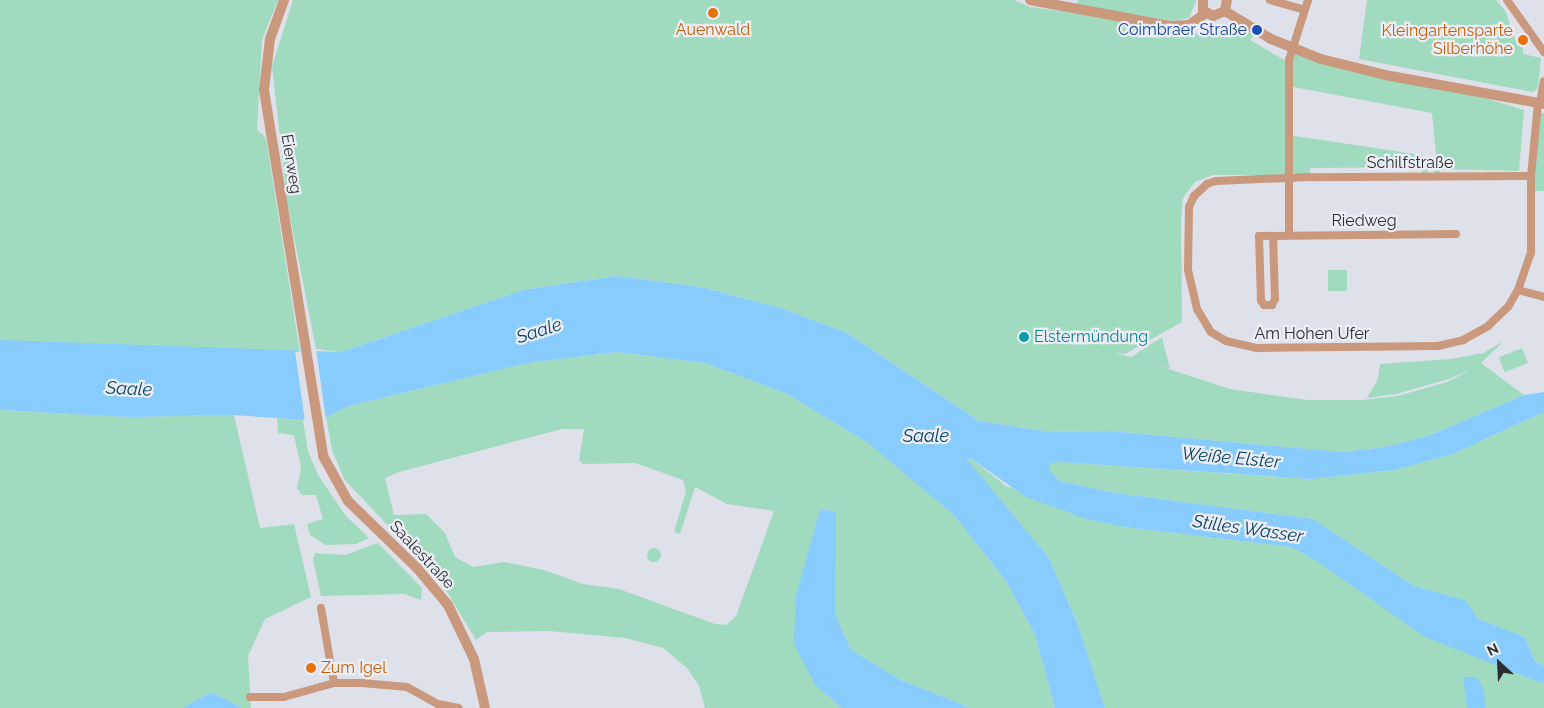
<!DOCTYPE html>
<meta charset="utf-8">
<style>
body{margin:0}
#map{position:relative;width:1544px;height:708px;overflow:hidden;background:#dee1e9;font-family:Raleway,sans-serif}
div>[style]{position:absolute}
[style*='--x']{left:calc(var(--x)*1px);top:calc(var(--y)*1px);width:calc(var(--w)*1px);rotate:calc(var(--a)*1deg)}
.green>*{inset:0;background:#a1dbbf;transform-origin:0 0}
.round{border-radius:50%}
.water>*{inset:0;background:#87ccfc}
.pier>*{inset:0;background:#dee1e9;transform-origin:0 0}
.minor>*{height:8px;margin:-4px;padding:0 4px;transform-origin:4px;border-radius:4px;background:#ca987d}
.tertiary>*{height:10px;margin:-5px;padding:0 5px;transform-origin:5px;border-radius:5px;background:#ca987d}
.dots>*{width:14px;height:14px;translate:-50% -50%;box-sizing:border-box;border:2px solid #eceef6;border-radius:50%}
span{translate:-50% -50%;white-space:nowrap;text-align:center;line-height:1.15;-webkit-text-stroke:4.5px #eceef6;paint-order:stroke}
.food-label{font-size:16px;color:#c56008}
.right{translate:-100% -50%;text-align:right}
.left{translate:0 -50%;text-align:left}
.transit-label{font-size:16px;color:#164399}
.street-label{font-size:16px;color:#2c2d30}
.culture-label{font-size:16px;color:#0d838f}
.water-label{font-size:18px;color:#0a4261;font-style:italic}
.north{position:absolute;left:1474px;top:638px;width:50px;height:50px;-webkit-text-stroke:4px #eceef6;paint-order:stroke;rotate:335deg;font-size:14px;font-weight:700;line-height:20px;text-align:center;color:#2c2d30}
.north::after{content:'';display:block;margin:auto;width:18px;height:22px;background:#2c2d30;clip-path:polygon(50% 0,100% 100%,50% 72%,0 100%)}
</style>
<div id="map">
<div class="green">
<i style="clip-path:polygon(0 0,278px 0,262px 40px,257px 130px,266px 138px,300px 352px,61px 344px,0 386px)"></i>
<i style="clip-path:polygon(293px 0,1014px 0,1030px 7px,1061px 11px,1067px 7px,1183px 36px,1238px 24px,1254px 35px,1250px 40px,1286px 61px,1288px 135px,1422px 155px,1422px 167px,1428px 166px,1428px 172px,1422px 174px,1422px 167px,1310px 168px,1310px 177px,1301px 178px,1292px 171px,1288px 175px,1213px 175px,1195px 182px,1183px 198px,1181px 220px,1182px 322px,1125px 354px,1114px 353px,1131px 357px,1162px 337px,1170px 369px,1138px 359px,1230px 389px,1308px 400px,1361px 400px,1398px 396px,1447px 382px,1472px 369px,1449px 379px,1396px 394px,1367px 398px,1378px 379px,1380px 364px,1451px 359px,1483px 353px,1504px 341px,1481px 363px,1524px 395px,1428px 436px,1385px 447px,1341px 452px,1109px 431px,1050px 432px,979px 421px,847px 333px,781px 308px,701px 287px,616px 276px,523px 290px,341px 352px,316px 349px,287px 201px,272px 66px)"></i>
<i style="clip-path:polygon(1078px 0,1196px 0,1196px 1px,1189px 18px,1172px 21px,1078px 5px)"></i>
<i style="clip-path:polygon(1367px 0,1496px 0,1506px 12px,1517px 45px,1523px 48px,1523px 54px,1541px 58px,1538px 88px,1533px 92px,1359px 59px)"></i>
<i style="clip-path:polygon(1292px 49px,1439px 84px,1524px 110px,1519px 171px,1440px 169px,1440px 174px,1435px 174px,1432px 166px,1437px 165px,1432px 113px,1288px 86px)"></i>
<i style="clip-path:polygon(1536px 113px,1544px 113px,1544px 191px,1532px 191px)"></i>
<i style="left:1328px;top:270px;width:19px;height:21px"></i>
<i style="left:1522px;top:348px;width:16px;height:25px;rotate:68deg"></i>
<i style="clip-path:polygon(evenodd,617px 352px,705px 363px,787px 394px,868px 443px,922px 486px,953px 514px,1006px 581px,1035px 635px,1055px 708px,971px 708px,901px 680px,851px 650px,835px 614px,835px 511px,820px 510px,815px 685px,842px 708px,705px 708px,699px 686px,688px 669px,663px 648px,625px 638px,549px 631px,487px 632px,476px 640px,441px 582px,344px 479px,332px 450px,326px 417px,349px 406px,528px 363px,617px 352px,562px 429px,584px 429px,579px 460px,583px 464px,635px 463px,683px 480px,686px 491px,674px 532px,680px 534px,695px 487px,727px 504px,774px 511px,736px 616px,726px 625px,715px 624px,619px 589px,583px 584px,544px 570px,504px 562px,473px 567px,455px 557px,445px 533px,426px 514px,394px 515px,385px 478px,399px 472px,562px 429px)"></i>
<i style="clip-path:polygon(0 410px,128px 417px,234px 415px,260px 528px,294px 524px,311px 597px,265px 619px,248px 656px,251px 708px,242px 708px,212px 692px,182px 708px,0 708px)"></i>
<i style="clip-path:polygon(1544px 412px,1544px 666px,1535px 661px,1525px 637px,1477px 619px,1465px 600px,1414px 586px,1313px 519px,1115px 493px,1060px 481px,1050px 471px,1050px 464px,1058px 462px,1311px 479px,1395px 470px,1453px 454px)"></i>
<i style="clip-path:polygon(277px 418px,303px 420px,308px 451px,318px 475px,346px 516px,369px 538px,356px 544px,326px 545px,310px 535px,307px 524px,323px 519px,316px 495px,302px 495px,297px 488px,301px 468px,294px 435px,278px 433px)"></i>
<i style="clip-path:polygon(965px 458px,973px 460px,1006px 486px,1125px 527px,1291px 547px,1544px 684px,1544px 708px,1105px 708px,1078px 625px,1049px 558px)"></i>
<i style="clip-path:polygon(378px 543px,422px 588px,421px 600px,404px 594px,321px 596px,313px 560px,315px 553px,345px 555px)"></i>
<i class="round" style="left:647px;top:548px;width:14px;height:14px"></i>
</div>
<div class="water">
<i style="clip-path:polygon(616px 276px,701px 287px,781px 308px,847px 333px,979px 421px,1051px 432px,1109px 431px,1342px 452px,1385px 447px,1428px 436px,1524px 395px,1544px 392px,1544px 412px,1453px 454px,1395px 470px,1311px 479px,1059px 462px,1050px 464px,1050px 471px,1060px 481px,1115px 493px,1313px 519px,1414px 586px,1465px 600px,1478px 619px,1525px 637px,1535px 661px,1544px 666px,1544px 684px,1425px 637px,1318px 562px,1291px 547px,1125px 527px,1086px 519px,1026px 497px,973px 460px,966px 458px,1049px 558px,1078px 625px,1105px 708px,1055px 708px,1035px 635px,1006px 581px,953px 514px,868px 443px,787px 394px,705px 363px,617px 352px,528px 363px,349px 406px,326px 417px,306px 420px,234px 415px,128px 417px,0 410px,0 340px,341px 352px,523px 290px)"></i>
<i style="clip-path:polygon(820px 510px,836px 511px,835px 614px,851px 650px,901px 680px,971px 708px,842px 708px,815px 685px,794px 644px,796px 595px)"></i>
<i style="clip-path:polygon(1463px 677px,1477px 677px,1484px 690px,1485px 708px,1467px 708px)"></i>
<i style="clip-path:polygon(212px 692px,242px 708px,182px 708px)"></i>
</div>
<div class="pier">
<i style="left:316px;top:349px;width:69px;height:21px;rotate:82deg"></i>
</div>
<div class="minor">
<i style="--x:1270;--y:0;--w:35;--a:16"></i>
<i style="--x:1507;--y:0;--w:64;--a:54.6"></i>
<i style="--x:1540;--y:103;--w:22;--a:-80"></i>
<i style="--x:1531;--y:176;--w:221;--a:179.7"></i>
<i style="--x:1310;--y:177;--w:94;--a:177.6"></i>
<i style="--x:1216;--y:181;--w:9;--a:162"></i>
<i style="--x:1207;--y:184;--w:18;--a:137"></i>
<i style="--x:1194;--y:196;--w:12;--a:114"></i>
<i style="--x:1189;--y:207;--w:63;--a:90.9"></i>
<i style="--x:1188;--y:270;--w:40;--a:77"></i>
<i style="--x:1197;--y:309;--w:27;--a:59"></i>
<i style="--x:1211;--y:332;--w:17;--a:31"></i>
<i style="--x:1226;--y:341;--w:32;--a:13"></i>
<i style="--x:1257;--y:348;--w:181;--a:-0.6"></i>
<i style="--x:1438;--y:346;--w:26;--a:-13"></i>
<i style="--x:1463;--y:340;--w:29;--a:-29"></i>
<i style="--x:1488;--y:326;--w:28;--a:-44"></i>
<i style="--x:1508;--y:307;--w:20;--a:-60"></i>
<i style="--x:1518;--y:290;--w:39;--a:-71"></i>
<i style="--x:1531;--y:253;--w:77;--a:-90"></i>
<i style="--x:1531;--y:176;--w:73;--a:-84.5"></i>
<i style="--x:1289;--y:235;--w:175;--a:-90"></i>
<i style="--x:1289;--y:60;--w:63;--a:-72.4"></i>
<i style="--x:1273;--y:236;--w:63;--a:88.2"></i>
<i style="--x:1275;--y:299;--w:7;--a:117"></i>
<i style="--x:1272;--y:305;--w:8;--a:180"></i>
<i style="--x:1264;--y:305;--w:6;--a:-121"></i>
<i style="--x:1261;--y:300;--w:64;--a:-91.8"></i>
<i style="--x:1259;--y:236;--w:197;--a:-0.6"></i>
<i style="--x:1518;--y:290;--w:27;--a:15"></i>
<i style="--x:321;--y:608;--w:76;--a:80.2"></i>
<i style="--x:250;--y:697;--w:34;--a:0"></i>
<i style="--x:284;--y:697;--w:52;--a:-15.6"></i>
<i style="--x:334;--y:683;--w:28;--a:0"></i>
<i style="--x:362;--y:683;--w:45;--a:5.1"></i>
<i style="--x:407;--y:687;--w:35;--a:29"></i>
<i style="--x:438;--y:704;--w:21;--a:11"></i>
</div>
<div class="tertiary">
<i style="--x:284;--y:0;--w:41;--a:109.7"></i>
<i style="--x:270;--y:39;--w:51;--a:96.7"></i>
<i style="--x:264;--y:90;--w:371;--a:80.8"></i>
<i style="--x:323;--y:456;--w:51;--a:60.9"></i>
<i style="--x:348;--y:501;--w:96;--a:44.2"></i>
<i style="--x:417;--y:568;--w:48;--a:50"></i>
<i style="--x:448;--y:605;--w:60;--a:64.3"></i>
<i style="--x:474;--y:659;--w:50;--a:77.3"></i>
<i style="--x:1030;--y:0;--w:142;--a:10.5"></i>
<i style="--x:1170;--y:26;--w:19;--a:-3"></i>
<i style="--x:1189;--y:25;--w:21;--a:-35"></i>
<i style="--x:1203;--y:0;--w:10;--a:90"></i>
<i style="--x:1203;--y:10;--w:12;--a:31"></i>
<i style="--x:1213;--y:16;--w:13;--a:-23"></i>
<i style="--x:1225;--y:11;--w:11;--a:-80"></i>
<i style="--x:1225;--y:11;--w:54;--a:31.3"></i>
<i style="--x:1271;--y:39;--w:54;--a:21.8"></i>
<i style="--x:1321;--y:59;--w:66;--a:14"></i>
<i style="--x:1385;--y:75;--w:162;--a:10.3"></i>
</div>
<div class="dots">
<i style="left:713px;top:13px;background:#e8710a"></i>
<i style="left:1257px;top:30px;background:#1a4fb4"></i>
<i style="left:1523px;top:40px;background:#e8710a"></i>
<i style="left:1024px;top:337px;background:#0f9aa8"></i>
<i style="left:311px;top:668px;background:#e8710a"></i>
</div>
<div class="food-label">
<span style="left:713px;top:30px">Auenwald</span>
<span class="right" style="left:1513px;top:40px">Kleingartensparte<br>Silberhöhe</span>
<span class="left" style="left:321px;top:668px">Zum Igel</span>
</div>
<div class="transit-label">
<span class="right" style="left:1247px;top:30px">Coimbraer Straße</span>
</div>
<div class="street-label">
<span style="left:1410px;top:163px">Schilfstraße</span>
<span style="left:291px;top:164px;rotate:81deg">Eierweg</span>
<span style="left:1364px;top:221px">Riedweg</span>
<span style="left:1312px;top:334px">Am Hohen Ufer</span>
<span style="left:422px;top:555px;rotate:47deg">Saalestraße</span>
</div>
<div class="culture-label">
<span class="left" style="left:1034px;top:337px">Elstermündung</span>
</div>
<div class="water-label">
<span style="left:539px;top:331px;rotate:-18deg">Saale</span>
<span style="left:129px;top:389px;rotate:3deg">Saale</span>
<span style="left:926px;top:436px">Saale</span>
<span style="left:1231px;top:458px;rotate:5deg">Weiße Elster</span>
<span style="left:1248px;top:529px;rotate:8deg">Stilles Wasser</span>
</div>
<div class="north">N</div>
</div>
